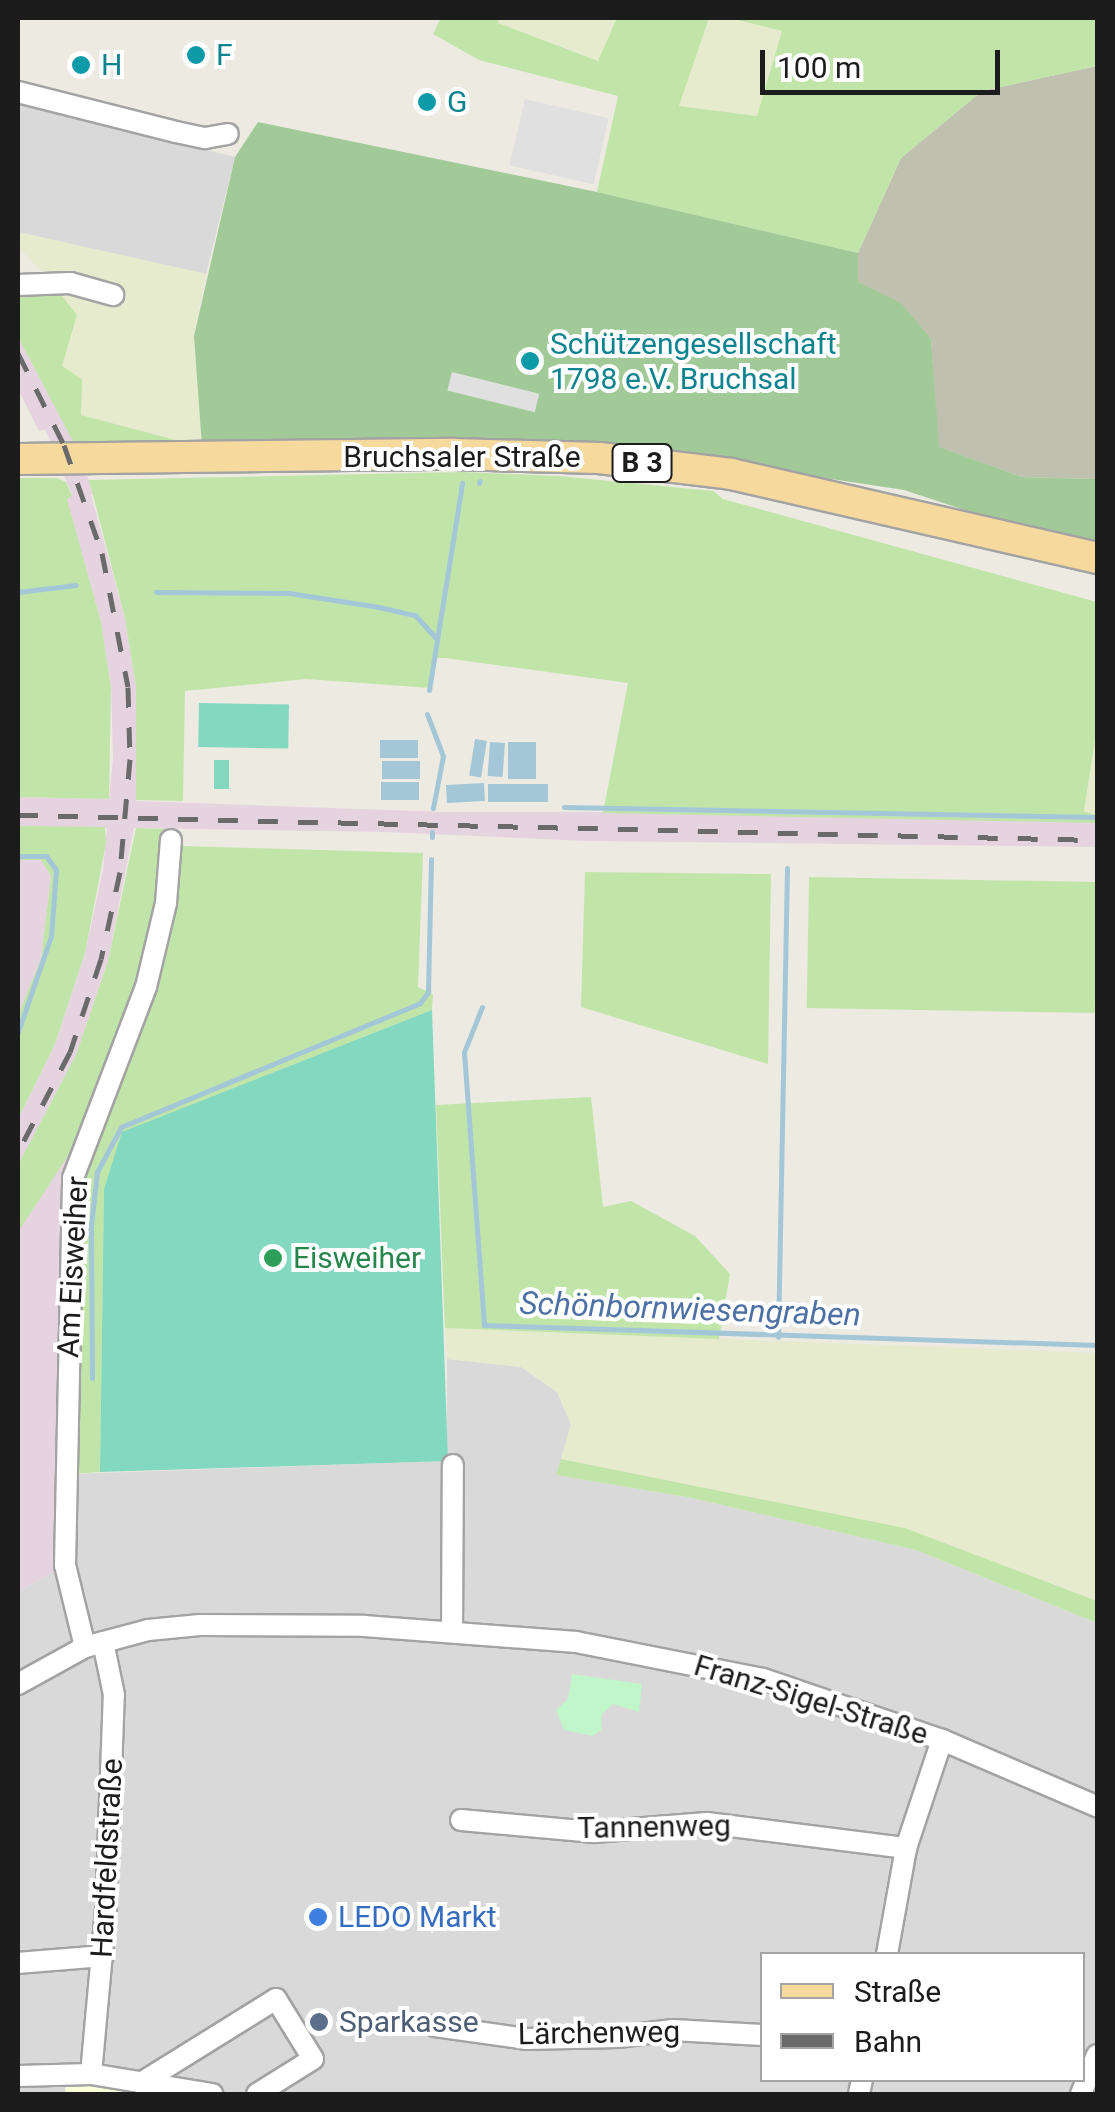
<!DOCTYPE html>
<meta charset="utf-8">
<style>
body{margin:0}
#map{position:relative;width:1115px;height:2112px;overflow:hidden;background:#edeae2;font-family:Roboto,sans-serif}
div>[style]{position:absolute}
[style*='--x']{left:calc(var(--x)*1px);top:calc(var(--y)*1px);width:calc(var(--w)*1px);rotate:calc(var(--a)*1deg)}
.residential>*{inset:0;background:#dad9d9}
.industrial>*{inset:0;background:#e5d4e0}
.education>*{inset:0;background:#f9fdda}
.construction>*{inset:0;background:#bfc0ae}
.farmland>*{inset:0;background:#e6ebcd}
.grass>*{inset:0;background:#c1e5a9;transform-origin:0 0}
.forest>*{inset:0;background:#a2ca98}
.park>*{inset:0;background:#c0f6c9}
.pitch>*{inset:0;background:#83d8c0;transform-origin:0 0}
.parking>*{inset:0;background:#e0e0e0;transform-origin:0 0}
.water>*{inset:0;background:#a4c7d8;transform-origin:0 0}
.stream>*{height:5px;margin:-2.5px;padding:0 2.5px;transform-origin:2.5px;border-radius:2.5px;background:#a4c7d8}
.roads{filter:drop-shadow(2px 0 #a3a3a3) drop-shadow(-2px 0 #a3a3a3) drop-shadow(0 2px #a3a3a3) drop-shadow(0 -2px #a3a3a3)}
.minor>*{height:20px;margin:-10px;padding:0 10px;transform-origin:10px;border-radius:10px;background:#fff}
.primary>*{height:30px;margin:-15px;padding:0 15px;transform-origin:15px;border-radius:15px;background:#f6d99d}
.rail>*{height:5px;margin-top:-2.5px;transform-origin:0;background:repeating-linear-gradient(90deg,#6a6a6a 0 20px,transparent 0 40px)}
.dots>*{width:28px;height:28px;translate:-50% -50%;box-sizing:border-box;border:5px solid #fff;border-radius:50%}
span{translate:-50% -50%;white-space:nowrap;text-align:center;line-height:1.15;-webkit-text-stroke:8px #fff;paint-order:stroke}
.shield-label span{padding:2px 8px;background:#fff;border:2px solid;border-radius:8px;-webkit-text-stroke-width:0}
.shield-label{font-size:28px;color:#1c1c1c;font-weight:700}
.culture-label{font-size:30px;color:#0d838f}
.left{translate:0 -50%;text-align:left}
.street-label{font-size:30px;color:#1c1c1c}
.leisure-label{font-size:30px;color:#27864d}
.shop-label{font-size:30px;color:#366cbe}
.service-label{font-size:30px;color:#4e5e75}
.water-label{font-size:32px;color:#4e71a5;font-style:italic}
.frame{position:absolute;inset:0;border:20px solid #1c1c1c;pointer-events:none}
.legend{position:absolute;left:760px;top:1952px;width:325px;height:130px;box-sizing:border-box;background:#fff;border:2px solid #a4a4a4;margin:0;padding:12px 18px;list-style:none;font-size:30px;color:#1c1c1c}
.legend li{display:flex;align-items:center;gap:20px;height:50px}
.legend b{width:50px;border:2px solid #a4a4a4}
.scale{position:absolute;left:760px;top:50px;width:240px;height:45px;box-sizing:border-box;border:5px solid #1c1c1c;border-top:0;padding-left:12px;font-size:30px;line-height:35px;white-space:nowrap;color:#1c1c1c;-webkit-text-stroke:8px #fff;paint-order:stroke}
</style>
<div id="map">
<div class="residential">
<i style="clip-path:polygon(18px 103px,235px 157px,206px 274px,18px 232px)"></i>
<i style="clip-path:polygon(evenodd,447px 1359px,521px 1367px,557px 1392px,571px 1424px,557px 1475px,692px 1498px,916px 1550px,1097px 1623px,1097px 2094px,18px 2094px,18px 1592px,65px 1565px,71px 1474px,447px 1461px,447px 1359px,762px 1954px,1082px 1954px,1082px 2080px,762px 2080px,762px 1954px)"></i>
</div>
<div class="industrial">
<i style="clip-path:polygon(18px 337px,68px 427px,94px 493px,91px 495px,125px 618px,136px 687px,136px 801px,445px 812px,862px 812px,1097px 823px,1097px 847px,587px 841px,384px 832px,134px 828px,108px 961px,76px 1056px,18px 1165px,18px 1119px,55px 1044px,85px 953px,103px 869px,107px 828px,18px 826px,18px 797px,109px 799px,113px 758px,111px 688px,101px 622px,66px 498px,72px 495px,45px 429px,39px 431px,18px 389px)"></i>
<i style="clip-path:polygon(18px 860px,41px 860px,51px 876px,41px 959px,18px 1015px)"></i>
<i style="clip-path:polygon(70px 1151px,76px 1203px,65px 1565px,18px 1592px,18px 1232px)"></i>
</div>
<div class="education">
<i style="clip-path:polygon(66px 2082px,142px 2094px,65px 2094px)"></i>
</div>
<div class="construction">
<i style="clip-path:polygon(1097px 66px,1097px 479px,1022px 477px,938px 447px,931px 339px,858px 282px,858px 253px,901px 158px,982px 91px)"></i>
</div>
<div class="farmland">
<i style="clip-path:polygon(500px 18px,617px 18px,599px 61px,497px 23px)"></i>
<i style="clip-path:polygon(709px 18px,730px 18px,782px 31px,758px 116px,679px 106px)"></i>
<i style="clip-path:polygon(18px 232px,206px 274px,194px 336px,202px 447px,81px 415px,62px 367px,45px 275px,18px 247px)"></i>
<i style="clip-path:polygon(1097px 727px,1097px 816px,1088px 816px,1084px 811px)"></i>
<i style="clip-path:polygon(445px 1328px,1097px 1353px,1097px 1601px,905px 1528px,561px 1459px,571px 1424px,557px 1392px,521px 1367px,447px 1359px)"></i>
</div>
<div class="grass">
<i style="clip-path:polygon(441px 18px,500px 18px,498px 23px,598px 61px,617px 18px,709px 18px,679px 106px,757px 116px,782px 31px,730px 18px,1097px 18px,1097px 66px,982px 91px,901px 158px,858px 253px,597px 192px,618px 96px,479px 60px,433px 34px)"></i>
<i style="clip-path:polygon(54px 286px,77px 315px,62px 366px,82px 379px,81px 415px,202px 447px,75px 445px,18px 337px,18px 290px)"></i>
<i style="clip-path:polygon(463px 472px,559px 476px,713px 491px,723px 499px,1097px 602px,1097px 727px,1084px 811px,1097px 816px,1097px 823px,603px 813px,628px 683px,445px 658px,437px 658px,431px 688px,306px 679px,185px 691px,183px 801px,136px 800px,136px 687px,125px 618px,89px 480px)"></i>
<i style="clip-path:polygon(18px 478px,57px 478px,66px 482px,72px 496px,67px 499px,101px 622px,111px 688px,109px 799px,18px 797px)"></i>
<i style="clip-path:polygon(18px 826px,105px 827px,106px 843px,85px 953px,55px 1044px,18px 1119px,18px 1015px,41px 959px,51px 876px,41px 860px,18px 860px)"></i>
<i style="clip-path:polygon(136px 828px,167px 829px,183px 846px,423px 853px,418px 987px,433px 994px,432px 1010px,123px 1132px,104px 1189px,100px 1472px,71px 1474px,76px 1203px,70px 1153px,18px 1232px,18px 1165px,76px 1055px,108px 961px)"></i>
<i style="clip-path:polygon(585px 872px,771px 874px,768px 1064px,581px 1007px)"></i>
<i style="left:809px;top:877px;width:288px;height:131px;rotate:1deg"></i>
<i style="clip-path:polygon(591px 1097px,603px 1207px,631px 1201px,695px 1236px,730px 1274px,719px 1339px,445px 1328px,436px 1105px)"></i>
<i style="clip-path:polygon(561px 1459px,905px 1528px,1097px 1601px,1097px 1623px,916px 1550px,692px 1498px,556px 1475px)"></i>
</div>
<div class="forest">
<i style="clip-path:polygon(258px 122px,597px 192px,858px 253px,858px 282px,901px 303px,931px 339px,939px 447px,1022px 477px,1097px 479px,1097px 546px,1016px 527px,904px 490px,582px 441px,202px 447px,194px 336px,235px 157px)"></i>
</div>
<div class="park">
<i style="clip-path:polygon(572px 1674px,642px 1684px,639px 1712px,613px 1704px,602px 1714px,601px 1730px,593px 1736px,564px 1730px,556px 1710px,568px 1699px)"></i>
</div>
<div class="pitch">
<i style="left:199px;top:703px;width:90px;height:44px;rotate:1deg"></i>
<i style="left:214px;top:760px;width:15px;height:29px"></i>
<i style="clip-path:polygon(432px 1010px,448px 1461px,100px 1472px,104px 1189px,122px 1132px)"></i>
</div>
<div class="parking">
<i style="left:525px;top:99px;width:86px;height:68px;rotate:13deg"></i>
<i style="left:452px;top:372px;width:90px;height:19px;rotate:14deg"></i>
</div>
<div class="water">
<i style="left:475px;top:739px;width:12px;height:37px;rotate:9deg"></i>
<i style="left:380px;top:740px;width:38px;height:18px"></i>
<i style="left:490px;top:742px;width:15px;height:34px;rotate:4deg"></i>
<i style="left:536px;top:742px;width:37px;height:28px;rotate:90deg"></i>
<i style="left:382px;top:761px;width:38px;height:18px"></i>
<i style="left:419px;top:782px;width:18px;height:38px;rotate:90deg"></i>
<i style="left:484px;top:783px;width:18px;height:38px;rotate:87deg"></i>
<i style="left:488px;top:784px;width:60px;height:18px"></i>
</div>
<div class="stream">
<i style="--x:479;--y:483;--w:2;--a:-63"></i>
<i style="--x:18;--y:592;--w:58;--a:-6.9"></i>
<i style="--x:156;--y:592;--w:133;--a:0.4"></i>
<i style="--x:289;--y:593;--w:91;--a:8.8"></i>
<i style="--x:379;--y:607;--w:37;--a:13"></i>
<i style="--x:415;--y:615;--w:31;--a:48"></i>
<i style="--x:429;--y:690;--w:210;--a:-80.9"></i>
<i style="--x:427;--y:714;--w:45;--a:69.1"></i>
<i style="--x:443;--y:756;--w:53;--a:100.9"></i>
<i style="--x:564;--y:807;--w:534;--a:1.07"></i>
<i style="--x:432;--y:837;--w:5;--a:-90"></i>
<i style="--x:18;--y:856;--w:28;--a:0"></i>
<i style="--x:46;--y:856;--w:17;--a:54"></i>
<i style="--x:56;--y:870;--w:66;--a:94.3"></i>
<i style="--x:51;--y:936;--w:102;--a:109"></i>
<i style="--x:482;--y:1007;--w:48;--a:111.8"></i>
<i style="--x:464;--y:1052;--w:274;--a:85.8"></i>
<i style="--x:484;--y:1325;--w:614;--a:1.87"></i>
<i style="--x:778;--y:1337;--w:469;--a:-88.9"></i>
<i style="--x:92;--y:1378;--w:152;--a:-90.4"></i>
<i style="--x:91;--y:1226;--w:54;--a:-83.7"></i>
<i style="--x:97;--y:1172;--w:51;--a:-61.9"></i>
<i style="--x:121;--y:1127;--w:324;--a:-22.5"></i>
<i style="--x:420;--y:1003;--w:14;--a:-54"></i>
<i style="--x:428;--y:992;--w:133;--a:-88.7"></i>
</div>
<div class="roads">
<div class="minor">
<i style="--x:18;--y:92;--w:163;--a:14.2"></i>
<i style="--x:176;--y:132;--w:30;--a:12"></i>
<i style="--x:205;--y:138;--w:23;--a:-10"></i>
<i style="--x:18;--y:285;--w:52;--a:-2.2"></i>
<i style="--x:70;--y:283;--w:45;--a:15.6"></i>
<i style="--x:452;--y:1632;--w:167;--a:-89.7"></i>
<i style="--x:85;--y:1647;--w:84;--a:-103.7"></i>
<i style="--x:65;--y:1565;--w:387;--a:-88.8"></i>
<i style="--x:73;--y:1178;--w:204;--a:-69.1"></i>
<i style="--x:146;--y:987;--w:86;--a:-76.6"></i>
<i style="--x:166;--y:903;--w:63;--a:-85.5"></i>
<i style="--x:18;--y:1684;--w:77;--a:-28.9"></i>
<i style="--x:85;--y:1647;--w:65;--a:-15.1"></i>
<i style="--x:148;--y:1630;--w:52;--a:-5.5"></i>
<i style="--x:200;--y:1625;--w:164;--a:0.3"></i>
<i style="--x:364;--y:1626;--w:213;--a:4.3"></i>
<i style="--x:576;--y:1642;--w:191;--a:11.2"></i>
<i style="--x:763;--y:1679;--w:189;--a:18.8"></i>
<i style="--x:942;--y:1740;--w:170;--a:23.2"></i>
<i style="--x:461;--y:1820;--w:134;--a:5.2"></i>
<i style="--x:594;--y:1832;--w:113;--a:-4.6"></i>
<i style="--x:707;--y:1823;--w:201;--a:7.2"></i>
<i style="--x:887;--y:1954;--w:108;--a:-79.8"></i>
<i style="--x:906;--y:1848;--w:114;--a:-71.6"></i>
<i style="--x:18;--y:1963;--w:85;--a:-4.7"></i>
<i style="--x:435;--y:2026;--w:92;--a:8.1"></i>
<i style="--x:526;--y:2039;--w:92;--a:-1.2"></i>
<i style="--x:618;--y:2037;--w:55;--a:-7.3"></i>
<i style="--x:673;--y:2030;--w:89;--a:3.2"></i>
<i style="--x:91;--y:2074;--w:166;--a:-84.8"></i>
<i style="--x:106;--y:1909;--w:214;--a:-87.9"></i>
<i style="--x:114;--y:1695;--w:54;--a:-101.7"></i>
<i style="--x:18;--y:2076;--w:73;--a:-1.6"></i>
<i style="--x:91;--y:2074;--w:123;--a:9.4"></i>
<i style="--x:141;--y:2083;--w:159;--a:-31.9"></i>
<i style="--x:276;--y:1999;--w:70;--a:58.3"></i>
<i style="--x:313;--y:2059;--w:66;--a:148"></i>
<i style="--x:859;--y:2094;--w:14;--a:-78"></i>
<i style="--x:1081;--y:2094;--w:42;--a:-67.7"></i>
</div>
<div class="primary">
<i style="--x:18;--y:459;--w:436;--a:-0.7"></i>
<i style="--x:454;--y:454;--w:145;--a:1.6"></i>
<i style="--x:599;--y:458;--w:133;--a:6.9"></i>
<i style="--x:731;--y:474;--w:376;--a:12.9"></i>
</div>
</div>
<div class="rail">
<i style="--x:18;--y:353;--w:103;--a:63.4"></i>
<i style="--x:64;--y:445;--w:114;--a:70.6"></i>
<i style="--x:102;--y:553;--w:136;--a:79"></i>
<i style="--x:128;--y:687;--w:72;--a:88.4"></i>
<i style="--x:130;--y:759;--w:113;--a:95.1"></i>
<i style="--x:120;--y:872;--w:89;--a:102.3"></i>
<i style="--x:101;--y:959;--w:98;--a:108.4"></i>
<i style="--x:70;--y:1052;--w:113;--a:117.5"></i>
<i style="--x:18;--y:815;--w:1080;--a:1.33"></i>
</div>
<div class="dots">
<i style="left:196px;top:55px;background:#0f9aa8"></i>
<i style="left:81px;top:65px;background:#0f9aa8"></i>
<i style="left:427px;top:102px;background:#0f9aa8"></i>
<i style="left:530px;top:361px;background:#0f9aa8"></i>
<i style="left:273px;top:1258px;background:#2e9e5b"></i>
<i style="left:318px;top:1917px;background:#3f7fe0"></i>
<i style="left:319px;top:2022px;background:#5c6f8a"></i>
</div>
<div class="shield-label">
<span style="left:642px;top:463px">B 3</span>
</div>
<div class="culture-label">
<span class="left" style="left:216px;top:55px">F</span>
<span class="left" style="left:101px;top:65px">H</span>
<span class="left" style="left:447px;top:102px">G</span>
<span class="left" style="left:550px;top:361px">Schützengesellschaft<br>1798 e.V. Bruchsal</span>
</div>
<div class="street-label">
<span style="left:462px;top:457px">Bruchsaler Straße</span>
<span style="left:73px;top:1267px;rotate:-87deg">Am Eisweiher</span>
<span style="left:811px;top:1700px;rotate:17deg">Franz-Sigel-Straße</span>
<span style="left:654px;top:1827px;rotate:-1deg">Tannenweg</span>
<span style="left:107px;top:1858px;rotate:-87deg">Hardfeldstraße</span>
<span style="left:599px;top:2033px;rotate:-1deg">Lärchenweg</span>
</div>
<div class="leisure-label">
<span class="left" style="left:293px;top:1258px">Eisweiher</span>
</div>
<div class="shop-label">
<span class="left" style="left:338px;top:1917px">LEDO Markt</span>
</div>
<div class="service-label">
<span class="left" style="left:339px;top:2022px">Sparkasse</span>
</div>
<div class="water-label">
<span style="left:690px;top:1309px;rotate:2deg">Schönbornwiesengraben</span>
</div>
<div class="frame"></div>
<ul class="legend">
<li><b style="height:12px;background:#f6d99d"></b>Straße</li>
<li><b style="height:12px;background:#6a6a6a"></b>Bahn</li>
</ul>
<div class="scale">100 m</div>
</div>
